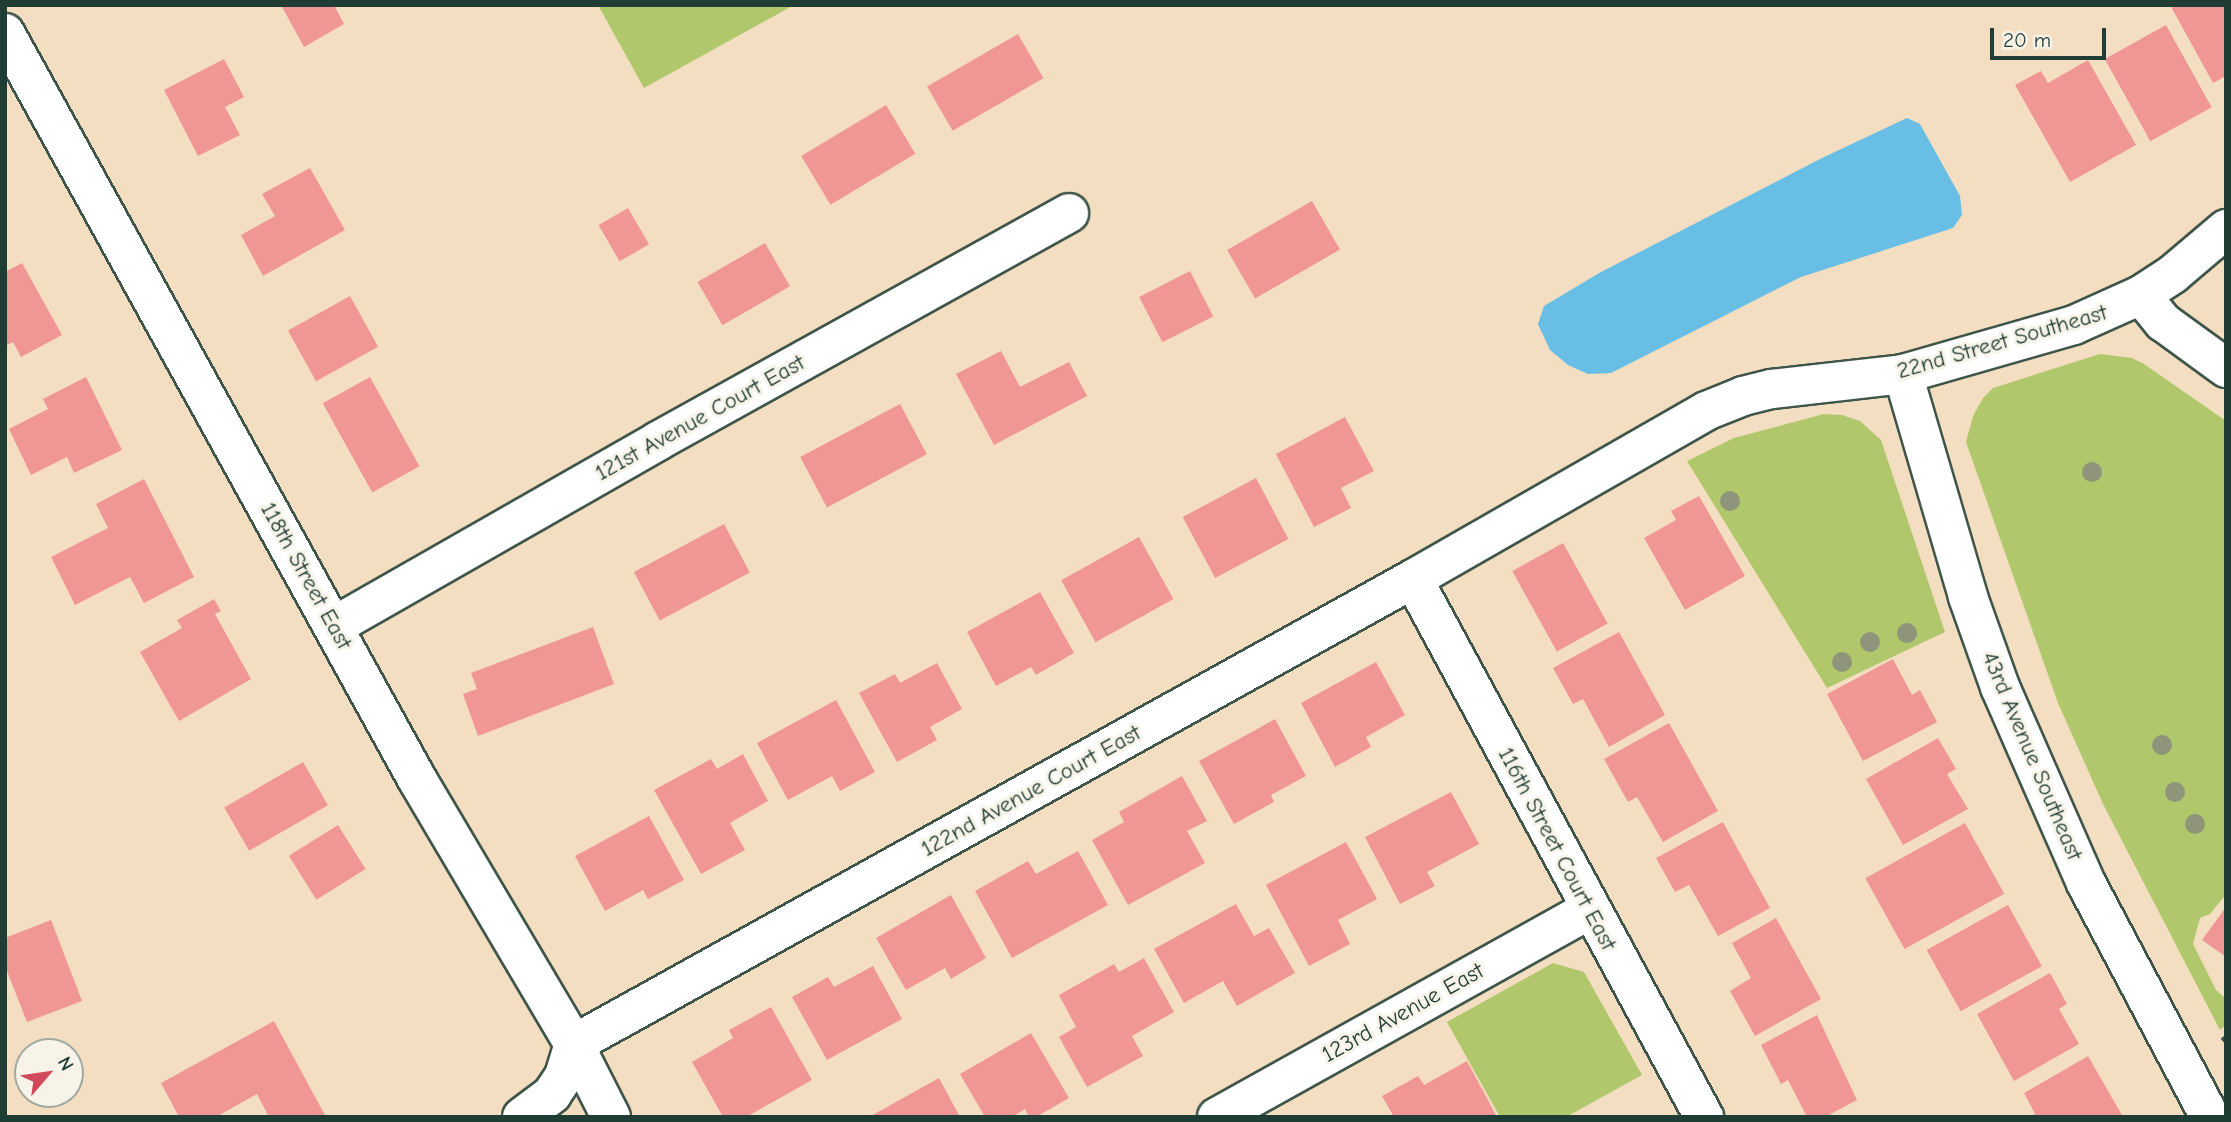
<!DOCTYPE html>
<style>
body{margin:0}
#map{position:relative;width:2231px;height:1122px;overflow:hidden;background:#f3dec1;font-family:"Comic Neue",sans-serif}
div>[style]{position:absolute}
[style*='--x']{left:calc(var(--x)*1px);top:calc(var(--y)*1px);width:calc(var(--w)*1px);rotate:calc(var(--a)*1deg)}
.green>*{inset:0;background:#b0c76c}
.water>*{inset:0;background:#68bee5}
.building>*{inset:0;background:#f09795;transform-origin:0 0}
.path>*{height:4.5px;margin-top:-2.25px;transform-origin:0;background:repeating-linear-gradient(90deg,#3f5549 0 5px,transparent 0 10px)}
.roads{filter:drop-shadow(2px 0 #3f5549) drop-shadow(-2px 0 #3f5549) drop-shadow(0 2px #3f5549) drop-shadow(0 -2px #3f5549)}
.street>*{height:38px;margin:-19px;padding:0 19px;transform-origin:19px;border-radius:19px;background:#fff}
.trees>*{width:20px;height:20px;margin:-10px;border-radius:50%;background:#8e957a}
span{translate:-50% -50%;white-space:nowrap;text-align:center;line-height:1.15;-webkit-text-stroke:6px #f7f3e8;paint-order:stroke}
.street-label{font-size:23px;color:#1f3d34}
.frame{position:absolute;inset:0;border:7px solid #1f3d34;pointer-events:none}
.north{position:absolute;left:14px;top:1038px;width:70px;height:70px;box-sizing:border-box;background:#f7f3e8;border:2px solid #a1aaa0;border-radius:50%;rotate:61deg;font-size:19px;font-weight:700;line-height:28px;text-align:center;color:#1f3d34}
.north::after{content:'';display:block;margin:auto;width:24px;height:32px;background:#d1495b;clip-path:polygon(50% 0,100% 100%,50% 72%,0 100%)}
.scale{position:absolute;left:1990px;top:28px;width:116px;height:32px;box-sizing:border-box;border:4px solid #1f3d34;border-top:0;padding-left:9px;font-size:21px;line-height:24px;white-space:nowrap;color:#1f3d34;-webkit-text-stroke:5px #f7f3e8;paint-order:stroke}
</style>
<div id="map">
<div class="green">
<i style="clip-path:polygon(598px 5px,794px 5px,644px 88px)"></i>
<i style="clip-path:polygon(2100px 354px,2132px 358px,2144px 364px,2226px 421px,2226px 894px,2210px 914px,2200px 918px,2193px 944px,2216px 990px,2226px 999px,2226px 1025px,2220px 1030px,2103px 804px,2058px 703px,1966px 442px,1973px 416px,1983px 398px,1993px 388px)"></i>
<i style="clip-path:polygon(1824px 414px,1842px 415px,1860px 421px,1881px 440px,1945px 632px,1827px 688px,1687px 461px,1734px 438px)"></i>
<i style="clip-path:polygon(1553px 963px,1584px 972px,1642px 1075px,1566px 1117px,1500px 1117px,1447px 1022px)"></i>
</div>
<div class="water">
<i style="clip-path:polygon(1907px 118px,1920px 124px,1960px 196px,1962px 215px,1953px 228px,1801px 277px,1611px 373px,1588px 374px,1568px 365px,1550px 350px,1538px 324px,1544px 306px,1601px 272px,1822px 158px)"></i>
</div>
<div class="building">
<i style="clip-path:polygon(281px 5px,334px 5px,344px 24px,304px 47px)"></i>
<i style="clip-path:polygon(2170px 5px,2226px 5px,2226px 76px,2213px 83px)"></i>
<i style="left:2166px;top:25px;width:94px;height:70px;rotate:61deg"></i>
<i style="left:1018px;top:34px;width:51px;height:105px;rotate:60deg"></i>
<i style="clip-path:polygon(224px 59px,244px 97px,225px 107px,240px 135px,198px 156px,164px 90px)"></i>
<i style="clip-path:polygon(2088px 60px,2136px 145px,2070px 182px,2015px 85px,2041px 71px,2048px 83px)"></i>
<i style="left:886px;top:105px;width:57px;height:99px;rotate:59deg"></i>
<i style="clip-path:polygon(310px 168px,345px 230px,263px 276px,241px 235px,275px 216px,262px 194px)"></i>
<i style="left:1312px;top:201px;width:56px;height:98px;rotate:60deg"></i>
<i style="left:628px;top:208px;width:42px;height:34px;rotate:60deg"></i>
<i style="left:765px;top:243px;width:50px;height:78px;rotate:60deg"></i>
<i style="clip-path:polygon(22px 263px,62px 335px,21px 357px,13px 342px,5px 346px,5px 272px)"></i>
<i style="left:1190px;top:271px;width:51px;height:57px;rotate:63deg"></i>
<i style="left:350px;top:296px;width:58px;height:71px;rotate:61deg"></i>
<i style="clip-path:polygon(1001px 351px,1020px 387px,1069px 362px,1087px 396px,994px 445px,956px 374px)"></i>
<i style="clip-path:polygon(86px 377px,122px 450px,74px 473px,67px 457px,31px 475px,9px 429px,48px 409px,43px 399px)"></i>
<i style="left:370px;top:377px;width:102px;height:54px;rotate:61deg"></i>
<i style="left:900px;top:404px;width:57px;height:113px;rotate:62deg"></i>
<i style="clip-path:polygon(1345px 417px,1374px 471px,1341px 488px,1351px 508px,1314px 527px,1276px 454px)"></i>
<i style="left:1256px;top:478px;width:69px;height:83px;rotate:62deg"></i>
<i style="clip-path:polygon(144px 479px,194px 577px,144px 603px,130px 577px,75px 605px,51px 557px,108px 528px,96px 504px)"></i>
<i style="clip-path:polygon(1699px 496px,1745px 576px,1685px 610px,1644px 538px,1676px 520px,1671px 511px)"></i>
<i style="left:724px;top:524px;width:55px;height:102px;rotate:62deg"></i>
<i style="left:1139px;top:537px;width:71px;height:89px;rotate:61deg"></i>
<i style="left:1563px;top:543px;width:92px;height:58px;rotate:61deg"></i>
<i style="clip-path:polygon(1040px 592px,1074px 653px,1036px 675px,1031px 667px,996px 686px,967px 632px)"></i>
<i style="clip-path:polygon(214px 599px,221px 611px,215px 614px,251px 679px,179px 721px,140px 652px,182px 628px,177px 620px)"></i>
<i style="clip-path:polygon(593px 627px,614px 684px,478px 736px,463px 694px,477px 689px,471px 673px)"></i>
<i style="clip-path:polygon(1619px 632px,1665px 715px,1609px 747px,1583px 699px,1573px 704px,1553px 668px)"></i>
<i style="clip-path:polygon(1893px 659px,1912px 695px,1920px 690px,1937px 722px,1863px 761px,1827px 694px)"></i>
<i style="clip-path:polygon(1376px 662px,1405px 715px,1366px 737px,1371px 747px,1335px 767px,1301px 703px)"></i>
<i style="clip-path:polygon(937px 663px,962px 709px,930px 727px,937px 740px,897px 762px,859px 693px,895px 674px,900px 683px)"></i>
<i style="clip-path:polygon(836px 700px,875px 772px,840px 791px,832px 776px,788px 800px,757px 743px)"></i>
<i style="clip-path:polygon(1275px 719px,1306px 776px,1271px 795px,1274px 802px,1234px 824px,1199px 761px)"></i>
<i style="clip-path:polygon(1669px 723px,1718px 811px,1663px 842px,1637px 797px,1628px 802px,1604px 759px)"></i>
<i style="clip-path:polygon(1938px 738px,1956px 769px,1947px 774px,1968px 809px,1903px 845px,1866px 779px)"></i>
<i style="clip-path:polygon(743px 754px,768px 801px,730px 823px,745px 850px,701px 874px,654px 790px,711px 759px,717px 769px)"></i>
<i style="left:303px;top:762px;width:50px;height:91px;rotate:60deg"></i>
<i style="clip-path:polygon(1182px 776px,1207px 821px,1187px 831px,1205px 863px,1128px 905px,1092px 840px,1124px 822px,1119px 812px)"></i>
<i style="clip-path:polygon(1451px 792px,1479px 844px,1427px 872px,1435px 886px,1400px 904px,1365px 837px)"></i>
<i style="clip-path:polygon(649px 816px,684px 880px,648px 899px,643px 890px,605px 911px,575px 856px)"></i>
<i style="clip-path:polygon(1723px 822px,1770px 908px,1718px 936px,1689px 885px,1675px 892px,1656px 858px)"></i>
<i style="left:1965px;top:823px;width:81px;height:114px;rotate:61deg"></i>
<i style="left:338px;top:825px;width:52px;height:58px;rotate:58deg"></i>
<i style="clip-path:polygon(1346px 842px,1377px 899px,1338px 920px,1350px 944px,1309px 966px,1266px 885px)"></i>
<i style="clip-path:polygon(1078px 851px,1108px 905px,1012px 958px,975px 891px,1028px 861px,1036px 874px)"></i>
<i style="clip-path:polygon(951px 895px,986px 958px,951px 979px,945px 968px,906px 990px,876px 938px)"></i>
<i style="clip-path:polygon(1236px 904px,1254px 936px,1269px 928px,1295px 973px,1237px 1006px,1223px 981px,1184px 1003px,1154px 949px)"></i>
<i style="left:2008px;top:905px;width:70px;height:93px;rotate:61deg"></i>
<i style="clip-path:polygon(2226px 907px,2226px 957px,2202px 940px)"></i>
<i style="clip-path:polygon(1776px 918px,1821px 999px,1755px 1036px,1730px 991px,1751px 978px,1732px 943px)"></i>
<i style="clip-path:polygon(51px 920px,82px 1001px,27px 1022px,5px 966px,5px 938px)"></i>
<i style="clip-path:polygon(1144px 958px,1174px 1012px,1132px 1036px,1143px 1056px,1087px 1087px,1059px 1037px,1076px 1027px,1059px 995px,1114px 964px,1119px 972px)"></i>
<i style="clip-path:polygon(873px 966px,902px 1019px,827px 1060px,792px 997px,828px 977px,834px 987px)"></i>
<i style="clip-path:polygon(2050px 973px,2067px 1004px,2059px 1009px,2079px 1044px,2014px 1081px,1977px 1014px)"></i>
<i style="clip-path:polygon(771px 1007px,812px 1080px,746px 1117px,723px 1117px,692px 1062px,733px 1038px,729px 1030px)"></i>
<i style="clip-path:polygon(1817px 1015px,1857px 1100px,1825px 1117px,1807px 1117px,1788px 1080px,1781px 1084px,1761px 1045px)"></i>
<i style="clip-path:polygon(274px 1021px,326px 1117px,269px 1117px,257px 1094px,216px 1117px,179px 1117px,161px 1083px)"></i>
<i style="clip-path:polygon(1031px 1033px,1069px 1098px,1036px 1117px,1029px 1117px,1025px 1109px,1012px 1117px,985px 1117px,960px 1074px)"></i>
<i style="clip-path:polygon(2088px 1056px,2123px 1117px,2029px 1117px,2035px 1114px,2024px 1093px)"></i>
<i style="clip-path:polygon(1467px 1061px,1497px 1117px,1394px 1117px,1382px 1096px,1418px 1076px,1424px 1085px)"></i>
<i style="clip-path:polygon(939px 1078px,960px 1117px,869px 1117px)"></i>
</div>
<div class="path">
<i style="--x:2222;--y:1040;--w:5;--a:-37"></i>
</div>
<div class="roads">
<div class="street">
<i style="--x:5;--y:33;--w:852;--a:61.09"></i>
<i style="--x:417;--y:779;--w:308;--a:59.4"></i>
<i style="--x:574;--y:1044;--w:82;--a:63.1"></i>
<i style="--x:2141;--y:295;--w:35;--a:51"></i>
<i style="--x:2163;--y:322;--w:78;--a:36.1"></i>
<i style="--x:1903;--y:374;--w:232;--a:73.7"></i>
<i style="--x:1968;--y:597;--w:96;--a:70.4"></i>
<i style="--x:2000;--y:687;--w:214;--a:66.3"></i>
<i style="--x:2086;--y:883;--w:265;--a:62.1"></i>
<i style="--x:1413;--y:579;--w:612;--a:61.59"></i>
<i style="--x:334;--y:626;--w:373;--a:-29.7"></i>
<i style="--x:658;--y:441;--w:470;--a:-29"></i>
<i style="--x:522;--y:1117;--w:38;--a:-37"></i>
<i style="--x:552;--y:1094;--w:22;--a:-56"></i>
<i style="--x:564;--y:1076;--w:34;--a:-73"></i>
<i style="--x:574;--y:1044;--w:959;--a:-29"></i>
<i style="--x:1413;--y:579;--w:338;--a:-29.8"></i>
<i style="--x:1706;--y:411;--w:40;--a:-22"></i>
<i style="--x:1743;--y:396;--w:30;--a:-14"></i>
<i style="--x:1772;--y:389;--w:132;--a:-6.5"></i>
<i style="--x:1903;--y:374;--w:178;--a:-16"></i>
<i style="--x:2074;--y:325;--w:73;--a:-24.1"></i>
<i style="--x:2141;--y:295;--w:38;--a:-33"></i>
<i style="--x:2173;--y:274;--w:70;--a:-40.3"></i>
<i style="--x:1217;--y:1117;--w:426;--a:-29.1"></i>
</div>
</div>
<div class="trees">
<i style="left:2092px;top:472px"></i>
<i style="left:1730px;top:501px"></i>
<i style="left:1907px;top:633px"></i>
<i style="left:1870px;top:642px"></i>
<i style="left:1842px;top:662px"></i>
<i style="left:2162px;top:745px"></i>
<i style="left:2175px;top:792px"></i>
<i style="left:2195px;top:824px"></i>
</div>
<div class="street-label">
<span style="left:2002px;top:342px;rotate:-16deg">22nd Street Southeast</span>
<span style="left:700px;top:418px;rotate:-29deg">121st Avenue Court East</span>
<span style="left:306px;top:576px;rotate:61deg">118th Street East</span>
<span style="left:2032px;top:756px;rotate:67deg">43rd Avenue Southeast</span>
<span style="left:1031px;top:791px;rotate:-29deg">122nd Avenue Court East</span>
<span style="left:1557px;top:849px;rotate:62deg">116th Street Court East</span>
<span style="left:1403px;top:1013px;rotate:-29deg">123rd Avenue East</span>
</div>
<div class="frame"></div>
<div class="north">N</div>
<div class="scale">20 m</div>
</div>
